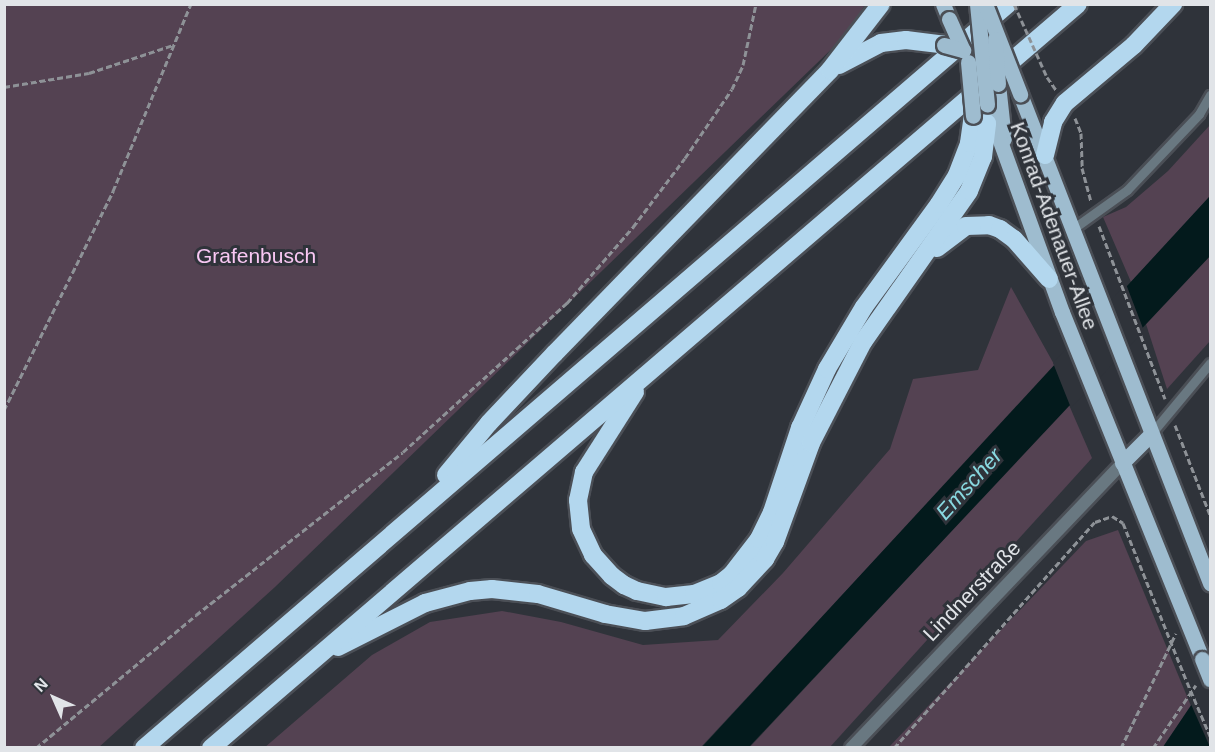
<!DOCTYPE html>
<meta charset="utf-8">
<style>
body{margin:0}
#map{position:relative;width:1215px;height:752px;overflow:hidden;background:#2f333a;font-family:Arial,sans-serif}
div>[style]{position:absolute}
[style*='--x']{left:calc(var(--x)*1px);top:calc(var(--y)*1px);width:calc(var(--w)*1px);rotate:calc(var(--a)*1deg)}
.green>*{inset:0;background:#544252}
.water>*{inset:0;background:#031a1c}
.pier>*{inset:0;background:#2f333a}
.path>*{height:3px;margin-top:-1.5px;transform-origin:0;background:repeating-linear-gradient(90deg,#8e9297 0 6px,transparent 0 9px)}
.roads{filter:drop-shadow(2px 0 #4b4f56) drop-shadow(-2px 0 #4b4f56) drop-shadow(0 2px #4b4f56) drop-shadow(0 -2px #4b4f56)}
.service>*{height:9px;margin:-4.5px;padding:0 4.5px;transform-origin:4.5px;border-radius:4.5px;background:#697881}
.tertiary>*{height:12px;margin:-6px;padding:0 6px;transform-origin:6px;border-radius:6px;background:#697881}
.primary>*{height:15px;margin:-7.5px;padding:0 7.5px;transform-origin:7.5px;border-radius:7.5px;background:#9ebccf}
.motorway>*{height:18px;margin:-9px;padding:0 9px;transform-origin:9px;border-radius:9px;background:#b3d7ee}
.path-bridge>*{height:3px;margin-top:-1.5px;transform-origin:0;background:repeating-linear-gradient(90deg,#8e9297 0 6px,transparent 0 9px)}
.bridges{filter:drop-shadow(2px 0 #4b4f56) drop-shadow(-2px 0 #4b4f56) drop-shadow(0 2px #4b4f56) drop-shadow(0 -2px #4b4f56)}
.primary-bridge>*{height:15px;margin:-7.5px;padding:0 7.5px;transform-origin:7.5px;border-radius:7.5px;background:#9ebccf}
span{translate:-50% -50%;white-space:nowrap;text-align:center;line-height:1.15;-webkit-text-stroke:6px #2f333a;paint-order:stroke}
.street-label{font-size:21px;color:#e1e4e8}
.park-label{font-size:21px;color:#f8c7f3}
.water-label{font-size:22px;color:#89d9e1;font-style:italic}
.frame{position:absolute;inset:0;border:6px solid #e1e4e8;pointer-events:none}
.north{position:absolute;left:24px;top:668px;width:60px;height:60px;-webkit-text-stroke:4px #2f333a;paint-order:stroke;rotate:315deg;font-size:16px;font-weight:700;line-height:24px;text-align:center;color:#e1e4e8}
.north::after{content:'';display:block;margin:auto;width:21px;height:27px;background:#e1e4e8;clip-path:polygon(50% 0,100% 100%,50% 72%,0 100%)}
</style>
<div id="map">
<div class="green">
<i style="clip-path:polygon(4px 5px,865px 5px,844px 37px,275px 587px,98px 748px,5px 747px)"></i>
<i style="clip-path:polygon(1210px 125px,1210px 196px,1131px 282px,1103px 217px,1126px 207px,1168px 171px)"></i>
<i style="clip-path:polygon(1210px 256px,1210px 341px,1167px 389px,1146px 324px)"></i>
<i style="clip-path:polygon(1011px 287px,1055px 366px,701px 747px,264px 748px,372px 655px,430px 622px,502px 611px,561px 622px,643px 645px,718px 640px,783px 573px,890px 449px,913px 379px,978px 370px)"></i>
<i style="clip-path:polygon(1069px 405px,1092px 458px,830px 747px,749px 748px)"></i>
<i style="clip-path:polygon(1118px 530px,1191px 706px,1163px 747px,889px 747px,1086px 541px)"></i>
</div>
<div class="water">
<i style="clip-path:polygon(1210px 196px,1210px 256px,749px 747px,701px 748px)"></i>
<i style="clip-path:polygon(1210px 677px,1210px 747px,1163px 747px)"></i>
</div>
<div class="pier">
<i style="clip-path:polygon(1126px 284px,1144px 331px,1071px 408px,1053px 363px)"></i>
<i style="clip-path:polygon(1210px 674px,1210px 747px,1190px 702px)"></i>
</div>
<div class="path">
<i style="--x:1047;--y:77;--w:16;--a:55"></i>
<i style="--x:4;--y:87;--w:86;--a:-9.4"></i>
<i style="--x:89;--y:73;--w:89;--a:-18.4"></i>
<i style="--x:1075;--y:118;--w:16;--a:68"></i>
<i style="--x:1081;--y:133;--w:35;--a:88"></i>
<i style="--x:1082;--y:168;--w:35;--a:75"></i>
<i style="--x:1099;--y:226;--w:185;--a:69.1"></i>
<i style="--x:4;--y:410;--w:245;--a:-63.5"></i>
<i style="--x:113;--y:191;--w:203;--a:-67.4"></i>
<i style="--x:1175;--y:425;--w:97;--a:68.7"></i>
<i style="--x:36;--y:748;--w:208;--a:-39.7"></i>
<i style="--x:196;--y:615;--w:263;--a:-38.2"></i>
<i style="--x:403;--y:452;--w:222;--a:-42.3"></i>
<i style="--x:567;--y:303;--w:101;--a:-49"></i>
<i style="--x:633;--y:227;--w:86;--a:-53"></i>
<i style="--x:685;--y:158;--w:83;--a:-55.7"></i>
<i style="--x:732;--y:89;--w:26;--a:-65"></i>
<i style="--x:743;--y:65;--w:62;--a:-78"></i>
<i style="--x:894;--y:748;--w:302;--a:-48.4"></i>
<i style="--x:1095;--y:522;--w:18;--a:-19"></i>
<i style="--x:1112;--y:516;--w:13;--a:32"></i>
<i style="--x:1123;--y:523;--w:171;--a:68.1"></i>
<i style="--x:1121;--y:748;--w:127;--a:-64.4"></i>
<i style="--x:1153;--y:748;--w:76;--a:-55.7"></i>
</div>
<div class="roads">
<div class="service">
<i style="--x:1074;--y:228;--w:65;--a:-35.6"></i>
<i style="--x:1127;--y:190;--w:105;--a:-46.5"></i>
<i style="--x:1199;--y:114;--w:22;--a:-60"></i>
<i style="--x:1151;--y:434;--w:92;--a:-50.3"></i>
</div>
<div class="tertiary">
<i style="--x:851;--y:748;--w:393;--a:-46.4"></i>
</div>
<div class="primary">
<i style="--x:943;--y:4;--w:16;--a:68"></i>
<i style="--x:998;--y:84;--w:55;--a:83.8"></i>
<i style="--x:1020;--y:94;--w:525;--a:68.77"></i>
<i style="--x:987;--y:105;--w:220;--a:70.1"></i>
<i style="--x:1062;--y:312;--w:374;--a:68"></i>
<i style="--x:1122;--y:463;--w:41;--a:-45"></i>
</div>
<div class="motorway">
<i style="--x:839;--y:65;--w:47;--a:-27.6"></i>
<i style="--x:881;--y:43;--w:25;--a:-7"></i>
<i style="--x:906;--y:40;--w:38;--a:7"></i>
<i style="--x:1045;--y:155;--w:34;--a:-76"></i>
<i style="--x:1053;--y:122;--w:22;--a:-58"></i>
<i style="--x:1065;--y:103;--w:90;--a:-40"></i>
<i style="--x:1134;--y:45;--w:57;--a:-46.4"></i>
<i style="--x:937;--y:248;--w:36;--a:-37"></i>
<i style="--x:966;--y:226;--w:23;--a:-2"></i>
<i style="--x:989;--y:225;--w:12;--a:20"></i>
<i style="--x:1000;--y:229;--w:17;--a:36"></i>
<i style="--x:1014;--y:239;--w:53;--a:48.8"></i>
<i style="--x:635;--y:392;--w:95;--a:122.5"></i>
<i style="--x:584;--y:472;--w:29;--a:102"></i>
<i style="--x:578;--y:500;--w:29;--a:84"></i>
<i style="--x:581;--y:529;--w:29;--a:65"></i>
<i style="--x:593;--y:555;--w:28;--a:48"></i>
<i style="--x:612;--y:576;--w:15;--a:37"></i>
<i style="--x:624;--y:585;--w:14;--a:25"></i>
<i style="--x:637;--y:591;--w:30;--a:12"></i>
<i style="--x:666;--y:597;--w:28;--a:-6"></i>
<i style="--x:694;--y:594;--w:29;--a:-22"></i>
<i style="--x:721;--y:583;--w:14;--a:-39"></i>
<i style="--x:732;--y:574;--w:44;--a:-52.4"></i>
<i style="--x:759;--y:539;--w:30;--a:-64"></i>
<i style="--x:772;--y:512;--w:89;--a:-71.6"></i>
<i style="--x:800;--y:428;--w:65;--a:-65.4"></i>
<i style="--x:827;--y:369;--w:72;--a:-59.2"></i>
<i style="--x:864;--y:307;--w:127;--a:-53.9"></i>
<i style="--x:939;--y:204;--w:34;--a:-58"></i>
<i style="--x:957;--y:175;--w:34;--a:-69"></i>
<i style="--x:969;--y:143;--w:27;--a:-82"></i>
<i style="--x:446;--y:475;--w:67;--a:-50.4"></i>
<i style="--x:489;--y:423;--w:96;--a:-46.7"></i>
<i style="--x:555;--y:353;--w:395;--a:-45.8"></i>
<i style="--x:830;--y:70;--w:83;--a:-52.3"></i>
<i style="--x:338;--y:647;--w:97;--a:-26.8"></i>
<i style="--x:425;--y:603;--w:47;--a:-14.9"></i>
<i style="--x:470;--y:591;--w:22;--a:-5"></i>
<i style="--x:492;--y:589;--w:46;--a:6.2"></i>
<i style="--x:538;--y:594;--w:70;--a:16.6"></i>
<i style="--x:605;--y:614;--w:41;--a:9.9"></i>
<i style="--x:645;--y:621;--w:39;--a:-7"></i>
<i style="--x:684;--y:616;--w:40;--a:-23.4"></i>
<i style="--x:721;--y:600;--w:21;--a:-35"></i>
<i style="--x:738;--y:588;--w:40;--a:-47"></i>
<i style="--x:765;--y:559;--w:20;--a:-60"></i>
<i style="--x:775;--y:542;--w:105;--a:-70"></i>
<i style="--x:811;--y:443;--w:114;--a:-62.8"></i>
<i style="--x:863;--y:342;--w:184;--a:-54.9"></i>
<i style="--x:969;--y:191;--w:37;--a:-68"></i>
<i style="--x:983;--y:157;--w:34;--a:-83"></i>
<i style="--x:144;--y:748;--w:1140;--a:-40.73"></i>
<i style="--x:211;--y:748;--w:1142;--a:-40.63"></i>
</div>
</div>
<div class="path-bridge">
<i style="--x:1014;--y:4;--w:80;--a:65.7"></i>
<i style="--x:1187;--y:682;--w:59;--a:66.9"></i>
</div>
<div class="bridges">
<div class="primary-bridge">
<i style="--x:977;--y:4;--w:101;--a:84.3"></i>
<i style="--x:985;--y:4;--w:97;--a:68.7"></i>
<i style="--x:949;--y:19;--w:34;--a:66"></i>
<i style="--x:995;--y:39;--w:45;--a:86.2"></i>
<i style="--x:944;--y:45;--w:20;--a:15"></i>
<i style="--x:968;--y:62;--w:54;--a:84.7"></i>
<i style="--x:1202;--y:659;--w:22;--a:68"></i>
</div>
</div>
<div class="street-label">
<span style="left:1054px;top:226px;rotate:70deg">Konrad-Adenauer-Allee</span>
<span style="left:972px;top:591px;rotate:-46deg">Lindnerstraße</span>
</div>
<div class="park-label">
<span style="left:256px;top:256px">Grafenbusch</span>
</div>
<div class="water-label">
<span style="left:969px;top:484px;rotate:-48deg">Emscher</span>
</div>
<div class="frame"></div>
<div class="north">N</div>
</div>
